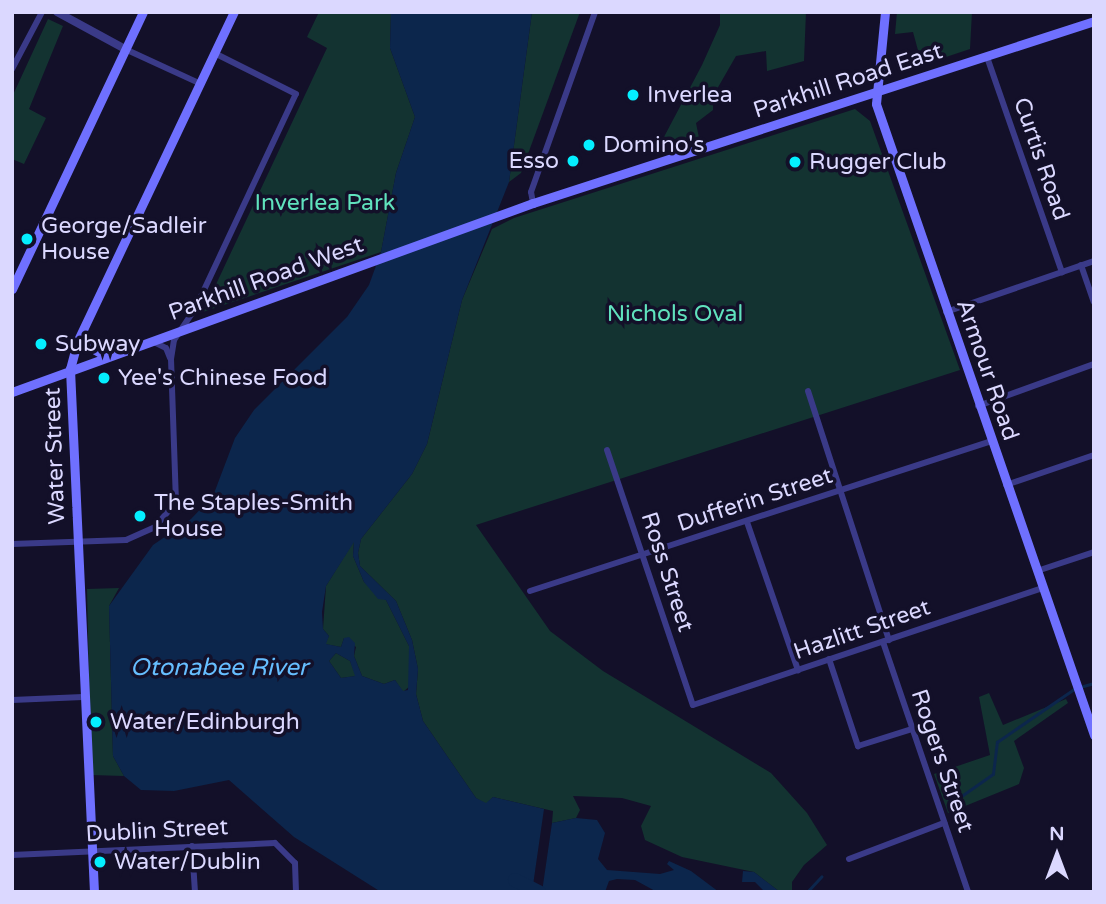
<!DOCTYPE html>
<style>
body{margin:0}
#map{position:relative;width:1106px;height:904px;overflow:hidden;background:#131029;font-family:"Varela Round",sans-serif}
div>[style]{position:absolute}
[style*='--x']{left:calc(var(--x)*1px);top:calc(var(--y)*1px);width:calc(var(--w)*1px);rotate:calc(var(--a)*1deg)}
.green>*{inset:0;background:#133331}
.water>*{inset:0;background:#0c264c}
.stream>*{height:2.5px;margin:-1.25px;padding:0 1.25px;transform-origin:1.25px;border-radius:1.25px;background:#0c264c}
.river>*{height:14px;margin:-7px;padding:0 7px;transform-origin:7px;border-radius:7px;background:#0c264c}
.minor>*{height:6px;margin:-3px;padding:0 3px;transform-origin:3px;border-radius:3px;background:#3a3a88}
.tertiary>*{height:8px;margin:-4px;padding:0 4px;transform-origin:4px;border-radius:4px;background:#3a3a88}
.secondary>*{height:9px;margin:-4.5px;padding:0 4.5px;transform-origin:4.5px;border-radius:4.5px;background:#6f70ff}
.dots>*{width:19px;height:19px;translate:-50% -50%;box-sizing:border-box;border:4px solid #131029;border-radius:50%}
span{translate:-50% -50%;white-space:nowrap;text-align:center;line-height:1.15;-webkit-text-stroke:7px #131029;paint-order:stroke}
.street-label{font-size:23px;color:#dbd8ff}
.poi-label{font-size:23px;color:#dbd8ff}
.left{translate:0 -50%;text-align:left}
.right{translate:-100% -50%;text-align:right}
.park-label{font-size:23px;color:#60e2bd}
.water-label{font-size:24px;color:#66beff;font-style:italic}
.frame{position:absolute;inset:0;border:14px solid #dbd8ff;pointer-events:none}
.north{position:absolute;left:1022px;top:820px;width:70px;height:70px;-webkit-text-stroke:5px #131029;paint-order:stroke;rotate:0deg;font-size:19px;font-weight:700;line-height:28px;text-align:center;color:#dbd8ff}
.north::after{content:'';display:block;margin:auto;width:24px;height:32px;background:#dbd8ff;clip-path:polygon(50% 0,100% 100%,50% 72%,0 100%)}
</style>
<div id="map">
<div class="green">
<i style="clip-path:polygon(319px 12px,391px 12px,390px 48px,415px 117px,396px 173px,381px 252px,203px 312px,327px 48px,307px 37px)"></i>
<i style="clip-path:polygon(532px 12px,580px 12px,521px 173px,509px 182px)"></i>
<i style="clip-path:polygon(720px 12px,806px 12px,804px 61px,767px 71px,766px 51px,736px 56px,713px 96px,713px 110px,696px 123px,699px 138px,656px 152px,702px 65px,720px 25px)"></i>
<i style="clip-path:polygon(897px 12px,972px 12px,970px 49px,922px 65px,913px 32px,895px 34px)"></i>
<i style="clip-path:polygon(48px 19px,63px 26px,29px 109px,46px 118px,24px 164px,12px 159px,12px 97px)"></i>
<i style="clip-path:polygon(855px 109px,870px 121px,960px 370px,476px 525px,550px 631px,603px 671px,771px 773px,807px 813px,827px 845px,804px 865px,792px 882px,792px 892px,780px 892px,754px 872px,682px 857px,645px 840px,641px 826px,651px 806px,622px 798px,573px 796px,580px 810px,576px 818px,552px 823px,553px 811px,493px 797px,486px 804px,476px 798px,423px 721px,416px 694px,418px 669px,412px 640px,396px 601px,360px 566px,358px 553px,361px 539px,412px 474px,427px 444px,462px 300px,492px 229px,514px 218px)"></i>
<i style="clip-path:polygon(354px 541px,353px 556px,364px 582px,386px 600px,409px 646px,410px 686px,403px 692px,395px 680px,384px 684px,362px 676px,354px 656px,356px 647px,344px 638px,341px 647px,325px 644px,329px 636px,323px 629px,326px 586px)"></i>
<i style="clip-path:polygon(119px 588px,109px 606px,113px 756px,124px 776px,91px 775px,87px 589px)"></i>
<i style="clip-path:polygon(336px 653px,350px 661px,356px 676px,341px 678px,329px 661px)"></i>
<i style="clip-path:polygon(989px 693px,1003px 725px,1066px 699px,1068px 703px,1014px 741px,1024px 768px,1019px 784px,948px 813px,934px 774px,990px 755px,979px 697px)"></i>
</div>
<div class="water">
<i style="clip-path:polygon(evenodd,391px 12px,532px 12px,509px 182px,462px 300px,427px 444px,412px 474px,361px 539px,358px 553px,360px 566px,396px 601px,412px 640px,418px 669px,416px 694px,423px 721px,476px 798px,486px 803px,493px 797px,544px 809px,532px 892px,381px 892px,294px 837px,229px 780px,174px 791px,141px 790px,124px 776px,113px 756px,109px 606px,153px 545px,191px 519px,213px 496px,235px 438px,254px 410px,347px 317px,369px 285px,381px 252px,396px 173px,415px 117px,390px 48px,391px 12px,354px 542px,353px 556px,364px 582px,378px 599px,386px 600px,409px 646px,408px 690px,403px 691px,395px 680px,384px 684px,362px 676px,354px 656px,355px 643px,349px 637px,344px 638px,341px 647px,326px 644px,329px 636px,323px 629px,322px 612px,326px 586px,354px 542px,391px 12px,336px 653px,350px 661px,355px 676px,341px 678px,329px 661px,336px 653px)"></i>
<i style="clip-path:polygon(576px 818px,597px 820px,605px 833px,598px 859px,607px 870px,660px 874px,674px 870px,667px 864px,669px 861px,691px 871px,719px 892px,657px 892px,635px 880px,617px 879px,609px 881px,605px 892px,542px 892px,552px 823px)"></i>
<i style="clip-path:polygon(743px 871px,754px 872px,780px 892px,765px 892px,755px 882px,742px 882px)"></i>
</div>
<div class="stream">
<i style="--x:1080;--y:687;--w:15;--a:-16"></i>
<i style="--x:960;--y:797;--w:40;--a:-34.9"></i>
<i style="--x:993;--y:774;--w:32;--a:-83"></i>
<i style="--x:997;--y:742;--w:93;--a:-34.5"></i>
<i style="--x:807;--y:892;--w:21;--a:-47"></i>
</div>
<div class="river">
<i style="--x:515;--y:880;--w:27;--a:27"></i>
</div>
<div class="minor">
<i style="--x:125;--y:49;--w:84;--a:24.7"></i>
<i style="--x:987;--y:57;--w:228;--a:70.8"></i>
<i style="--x:12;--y:69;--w:64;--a:-62.2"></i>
<i style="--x:533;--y:203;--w:11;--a:-100"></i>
<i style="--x:531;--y:192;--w:191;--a:-70.4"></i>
<i style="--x:1081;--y:265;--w:39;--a:71"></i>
<i style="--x:946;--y:312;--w:157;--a:-19"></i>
<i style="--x:154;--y:342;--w:13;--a:27"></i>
<i style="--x:166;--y:348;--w:11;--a:68"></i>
<i style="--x:808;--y:391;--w:262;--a:72"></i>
<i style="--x:978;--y:406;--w:123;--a:-19.9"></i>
<i style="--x:607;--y:450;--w:269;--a:71.4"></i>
<i style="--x:693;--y:705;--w:369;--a:-18.5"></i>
<i style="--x:1006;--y:485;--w:93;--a:-18.8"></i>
<i style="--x:747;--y:522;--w:157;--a:71"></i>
<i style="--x:12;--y:544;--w:114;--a:-2"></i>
<i style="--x:126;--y:540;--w:32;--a:-24"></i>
<i style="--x:155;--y:527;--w:33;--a:-50"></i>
<i style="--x:176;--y:502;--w:143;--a:-92"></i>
<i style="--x:171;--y:359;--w:19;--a:-81"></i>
<i style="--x:174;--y:340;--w:40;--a:-56"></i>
<i style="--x:196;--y:307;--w:235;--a:-64.9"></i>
<i style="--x:296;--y:94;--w:92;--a:-153.4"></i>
<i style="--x:1037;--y:571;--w:60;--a:-18.4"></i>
<i style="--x:530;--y:591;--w:485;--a:-18"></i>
<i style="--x:883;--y:642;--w:264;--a:71.2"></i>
<i style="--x:829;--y:659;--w:92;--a:71.6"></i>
<i style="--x:858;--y:746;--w:57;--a:-17.5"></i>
<i style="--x:12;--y:700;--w:71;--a:-2.4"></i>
<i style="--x:192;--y:846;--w:46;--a:86.3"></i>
<i style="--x:12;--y:855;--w:263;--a:-2.6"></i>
<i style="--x:275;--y:843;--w:28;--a:45"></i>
<i style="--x:295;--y:863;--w:29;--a:88"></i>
<i style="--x:849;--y:859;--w:102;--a:-20.8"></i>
</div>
<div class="tertiary">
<i style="--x:57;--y:12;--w:77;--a:28.6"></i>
</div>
<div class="secondary">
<i style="--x:885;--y:12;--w:92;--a:95.6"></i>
<i style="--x:876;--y:104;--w:668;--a:70.94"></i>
<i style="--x:12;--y:289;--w:306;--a:-64.7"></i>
<i style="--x:78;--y:340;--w:32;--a:30"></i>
<i style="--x:12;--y:392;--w:554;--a:-19.94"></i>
<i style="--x:533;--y:203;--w:590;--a:-17.97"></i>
<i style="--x:94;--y:892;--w:524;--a:-92.63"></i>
<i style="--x:70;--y:369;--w:30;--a:-75"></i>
<i style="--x:78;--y:340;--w:363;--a:-64.6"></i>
</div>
<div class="dots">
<i style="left:633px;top:95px;background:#04efff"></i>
<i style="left:589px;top:145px;background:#04efff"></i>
<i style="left:573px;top:161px;background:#04efff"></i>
<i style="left:795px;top:162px;background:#04efff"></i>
<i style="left:27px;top:239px;background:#04efff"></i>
<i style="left:41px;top:344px;background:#04efff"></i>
<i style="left:104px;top:378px;background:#04efff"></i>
<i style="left:140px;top:516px;background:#04efff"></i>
<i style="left:96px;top:722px;background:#04efff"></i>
<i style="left:100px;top:862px;background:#04efff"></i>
</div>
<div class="street-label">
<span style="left:848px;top:81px;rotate:-18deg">Parkhill Road East</span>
<span style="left:1041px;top:159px;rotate:71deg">Curtis Road</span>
<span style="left:266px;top:279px;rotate:-20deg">Parkhill Road West</span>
<span style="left:987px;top:370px;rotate:71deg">Armour Road</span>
<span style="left:55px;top:456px;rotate:-92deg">Water Street</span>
<span style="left:755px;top:500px;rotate:-18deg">Dufferin Street</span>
<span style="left:667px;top:572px;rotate:72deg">Ross Street</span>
<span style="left:862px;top:630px;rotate:-19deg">Hazlitt Street</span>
<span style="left:942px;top:761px;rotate:71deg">Rogers Street</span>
<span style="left:157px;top:831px;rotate:-3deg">Dublin Street</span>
</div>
<div class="poi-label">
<span class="left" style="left:647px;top:95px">Inverlea</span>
<span class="left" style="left:603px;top:145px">Domino's</span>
<span class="right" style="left:559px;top:161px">Esso</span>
<span class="left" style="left:809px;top:162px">Rugger Club</span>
<span class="left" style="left:41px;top:239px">George/Sadleir<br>House</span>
<span class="left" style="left:55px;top:344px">Subway</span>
<span class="left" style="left:118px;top:378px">Yee's Chinese Food</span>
<span class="left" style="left:154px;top:516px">The Staples-Smith<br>House</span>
<span class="left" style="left:110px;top:722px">Water/Edinburgh</span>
<span class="left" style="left:114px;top:862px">Water/Dublin</span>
</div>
<div class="park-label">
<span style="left:325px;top:203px">Inverlea Park</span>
<span style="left:675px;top:314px">Nichols Oval</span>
</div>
<div class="water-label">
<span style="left:219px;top:668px">Otonabee River</span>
</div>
<div class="frame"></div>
<div class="north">N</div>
</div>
